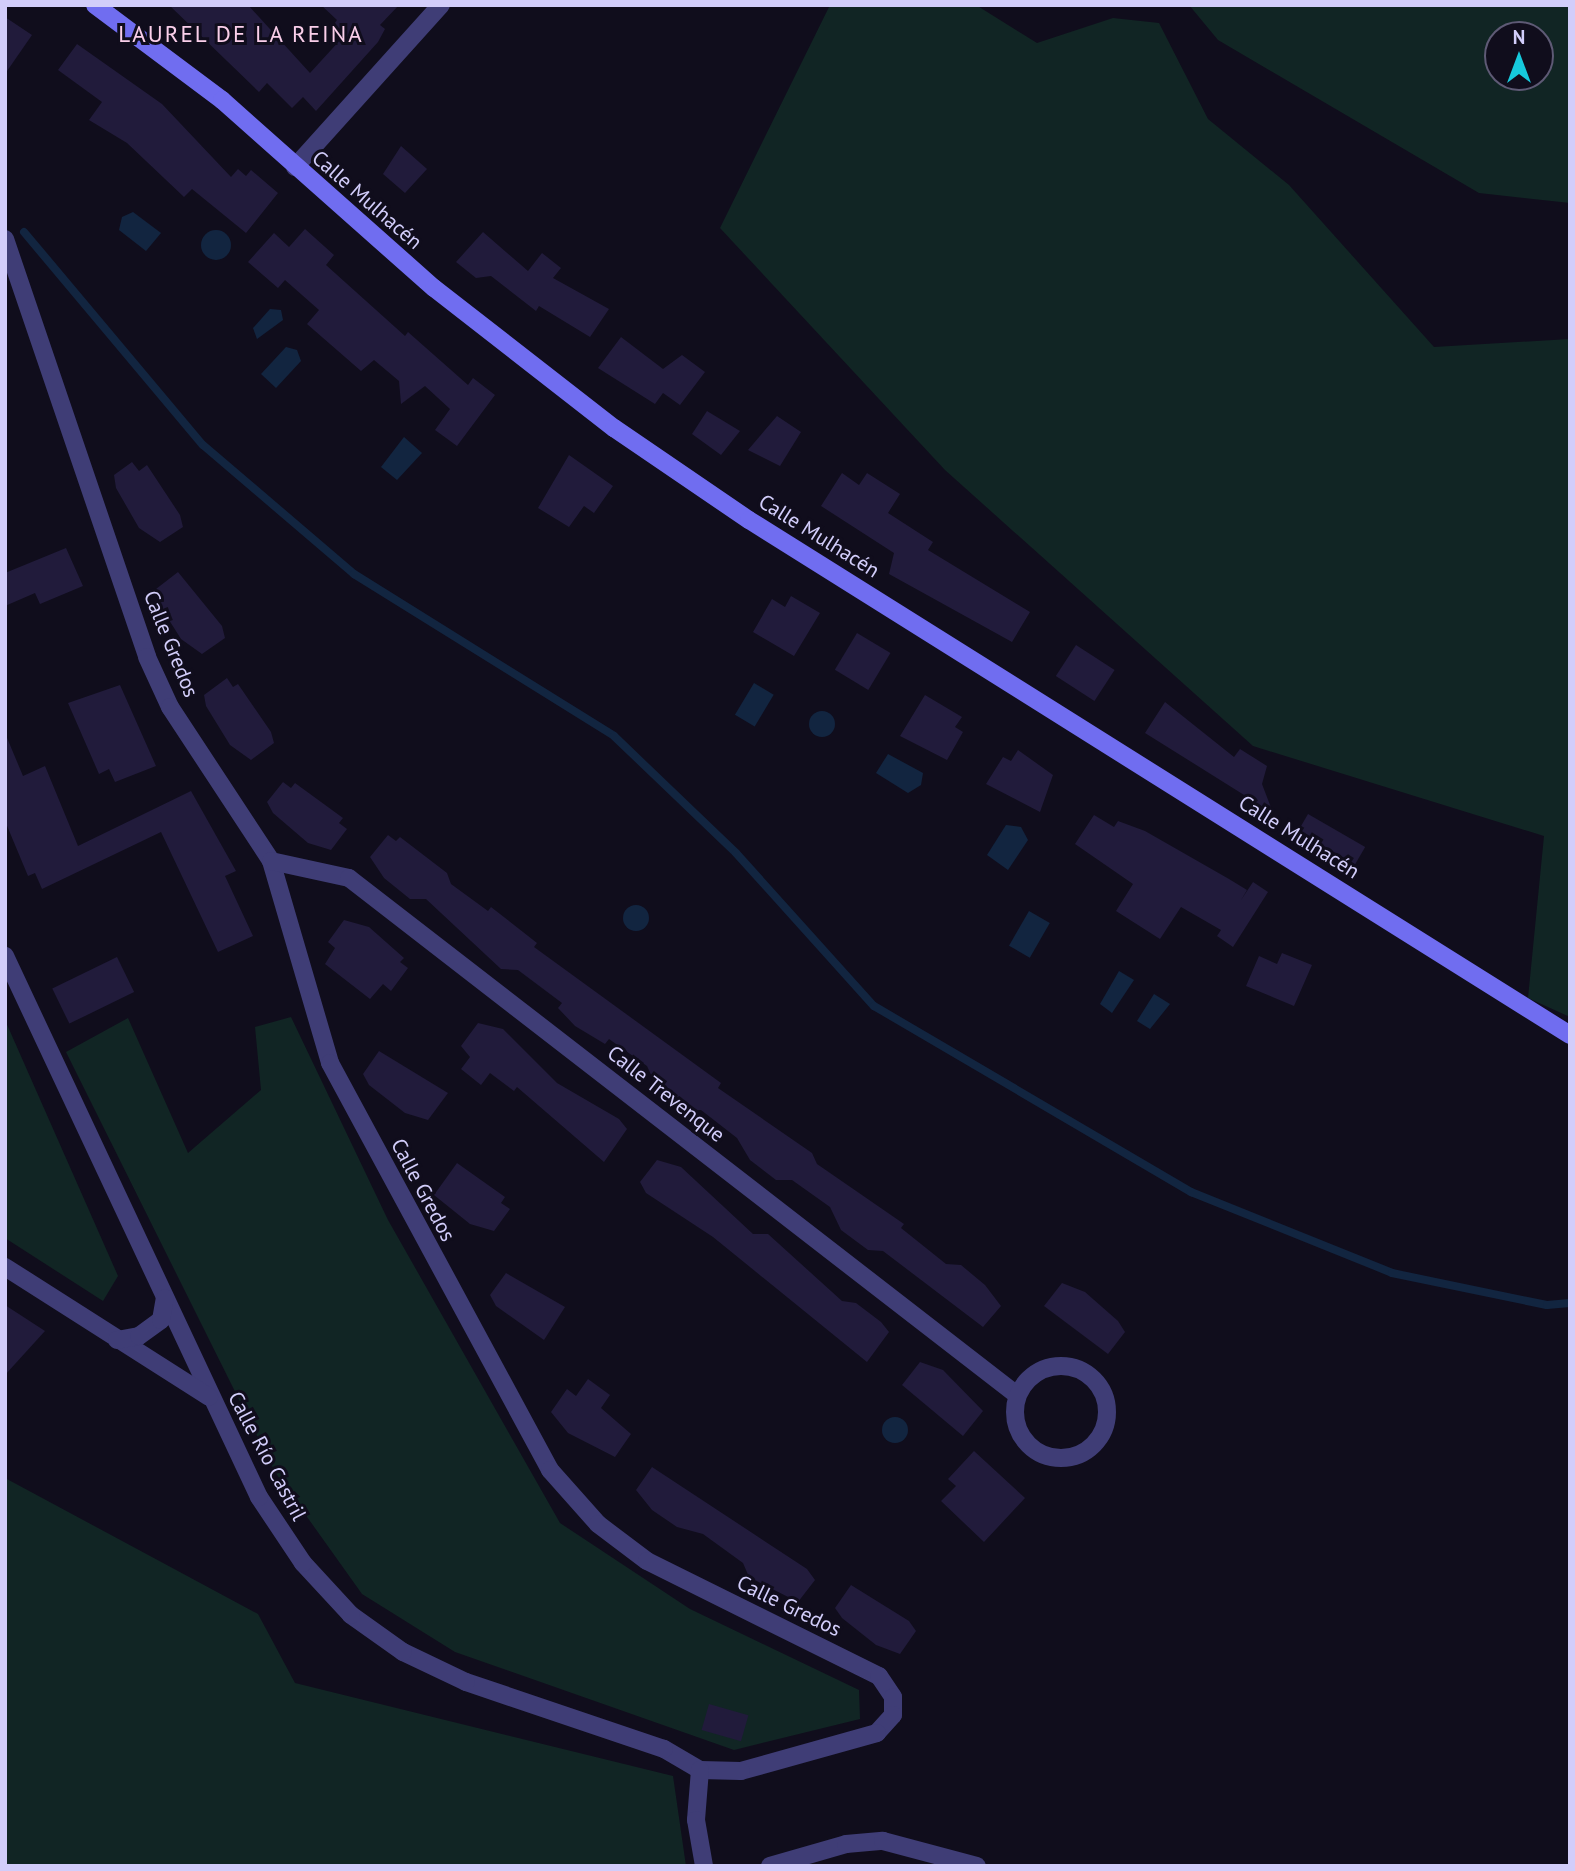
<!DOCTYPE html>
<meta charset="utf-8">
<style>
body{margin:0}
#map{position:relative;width:1575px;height:1871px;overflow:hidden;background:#100d1c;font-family:"PT Sans",sans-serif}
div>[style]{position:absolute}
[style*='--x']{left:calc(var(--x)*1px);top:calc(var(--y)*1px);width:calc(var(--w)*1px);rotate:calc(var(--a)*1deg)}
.green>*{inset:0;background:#112524}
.water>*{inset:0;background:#122540;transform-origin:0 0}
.round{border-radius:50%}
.stream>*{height:8px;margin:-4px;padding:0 4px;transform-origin:4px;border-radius:4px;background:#122540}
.building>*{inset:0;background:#211b3b;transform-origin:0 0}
.street>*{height:18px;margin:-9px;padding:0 9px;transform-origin:9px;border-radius:9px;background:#3f3d76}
.street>.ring{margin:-9px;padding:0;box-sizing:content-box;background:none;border:18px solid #3f3d76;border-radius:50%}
.secondary>*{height:18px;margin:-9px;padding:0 9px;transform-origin:9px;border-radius:9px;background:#706df0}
span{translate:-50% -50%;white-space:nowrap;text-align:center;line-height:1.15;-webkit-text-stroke:6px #100d1c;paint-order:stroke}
.street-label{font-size:21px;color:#d2cdfa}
.neighbourhood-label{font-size:23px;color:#facfea;letter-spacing:2px}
.frame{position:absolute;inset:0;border:7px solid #d2cdfa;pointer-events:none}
.north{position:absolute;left:1484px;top:21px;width:70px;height:70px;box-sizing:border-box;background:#100d1c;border:2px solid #5e5a75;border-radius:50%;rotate:0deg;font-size:19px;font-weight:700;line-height:28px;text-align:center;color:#d2cdfa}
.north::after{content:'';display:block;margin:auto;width:24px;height:32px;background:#16c9dc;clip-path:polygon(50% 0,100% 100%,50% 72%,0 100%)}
</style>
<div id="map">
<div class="green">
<i style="clip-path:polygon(830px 5px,976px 5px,1037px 43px,1113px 18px,1159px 23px,1208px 119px,1289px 185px,1434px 347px,1570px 339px,1570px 1017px,1528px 998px,1544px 836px,1253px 746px,945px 470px,720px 228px)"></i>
<i style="clip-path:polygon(evenodd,1189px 5px,1570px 5px,1570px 203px,1479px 193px,1218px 40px,1189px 5px,1498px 35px,1540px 35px,1540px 77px,1498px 77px,1498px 35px)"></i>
<i style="clip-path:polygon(291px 1017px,388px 1220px,560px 1523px,690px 1609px,859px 1690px,860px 1719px,734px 1750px,455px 1652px,362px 1594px,275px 1472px,66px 1052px,128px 1018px,188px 1153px,261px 1090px,255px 1027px)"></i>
<i style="clip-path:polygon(5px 1020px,118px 1276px,103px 1301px,5px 1238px)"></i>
<i style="clip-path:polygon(5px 1478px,258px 1614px,295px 1683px,673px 1776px,686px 1866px,5px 1866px)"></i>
</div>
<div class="water">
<i style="clip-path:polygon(133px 212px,161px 233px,146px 251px,119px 230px,122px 217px)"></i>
<i class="round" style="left:201px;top:230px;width:30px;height:30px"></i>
<i style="clip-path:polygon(270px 309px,281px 310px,283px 320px,257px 339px,253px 328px)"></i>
<i style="clip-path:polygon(286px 347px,297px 350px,301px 361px,276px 388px,261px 374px)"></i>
<i style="clip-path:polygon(404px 437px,422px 453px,397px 480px,381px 467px)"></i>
<i style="left:754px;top:683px;width:23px;height:37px;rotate:31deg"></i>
<i class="round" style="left:809px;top:711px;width:26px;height:26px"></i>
<i style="clip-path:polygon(888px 754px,923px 773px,921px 785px,908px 793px,876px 773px)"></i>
<i style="clip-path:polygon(1006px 825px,1021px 827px,1028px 840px,1008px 870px,987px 855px)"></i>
<i class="round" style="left:623px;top:905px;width:26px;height:26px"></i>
<i style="left:1029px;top:911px;width:24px;height:40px;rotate:30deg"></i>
<i style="clip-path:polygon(1119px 971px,1134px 980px,1112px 1013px,1100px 1004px)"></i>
<i style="clip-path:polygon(1154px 994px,1170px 1004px,1150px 1029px,1137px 1021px)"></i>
<i class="round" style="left:882px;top:1417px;width:26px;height:26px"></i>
</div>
<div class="stream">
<i style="--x:24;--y:232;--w:278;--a:50"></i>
<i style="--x:203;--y:445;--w:199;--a:40.5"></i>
<i style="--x:354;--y:574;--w:306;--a:31.9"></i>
<i style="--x:614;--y:736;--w:169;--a:43.8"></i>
<i style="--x:736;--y:853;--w:206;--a:48"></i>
<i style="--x:874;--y:1006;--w:368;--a:30.4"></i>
<i style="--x:1191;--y:1192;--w:217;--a:21.9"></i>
<i style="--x:1392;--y:1273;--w:158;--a:11.7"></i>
<i style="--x:1547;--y:1305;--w:23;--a:-5"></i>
</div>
<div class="building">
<i style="clip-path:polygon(169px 5px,248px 5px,310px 73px,342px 38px,331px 28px,337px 20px,321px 5px,399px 5px,380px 25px,385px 29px,378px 42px,316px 111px,303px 97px,292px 108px,267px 83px,259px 92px)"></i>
<i style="clip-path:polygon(5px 17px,32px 35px,5px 74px)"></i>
<i style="clip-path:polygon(77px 44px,162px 104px,231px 177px,238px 169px,246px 176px,251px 170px,278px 193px,246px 233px,192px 189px,184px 197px,127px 143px,89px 120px,102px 102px,58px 70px)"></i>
<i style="clip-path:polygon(401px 146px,427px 169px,405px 193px,383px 174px)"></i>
<i style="clip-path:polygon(305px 229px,334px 255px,326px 265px,405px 336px,408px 332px,468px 385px,473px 378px,495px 395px,457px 446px,435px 430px,450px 409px,425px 386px,401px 404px,399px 381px,374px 360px,361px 371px,307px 324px,319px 310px,285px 280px,278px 288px,248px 262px,274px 233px,289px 247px)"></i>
<i style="clip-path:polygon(483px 232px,528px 271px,542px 253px,561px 268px,553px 278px,609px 309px,590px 337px,539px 306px,536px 311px,491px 276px,476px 278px,456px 262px)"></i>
<i style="clip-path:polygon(621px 337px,663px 369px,682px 355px,705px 372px,680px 405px,663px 393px,655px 404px,598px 368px)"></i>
<i style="clip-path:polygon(707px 411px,740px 431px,721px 455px,692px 434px)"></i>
<i style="clip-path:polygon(777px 416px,801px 432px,780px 466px,748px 450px)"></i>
<i style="clip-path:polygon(569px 455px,613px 486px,594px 513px,584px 506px,569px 527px,538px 508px)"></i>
<i style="clip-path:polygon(132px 462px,139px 471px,147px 465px,180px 515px,183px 527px,160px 542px,139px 528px,116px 488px,114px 475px)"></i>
<i style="clip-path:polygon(842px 473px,859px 485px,867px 473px,900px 494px,888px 513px,933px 542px,928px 550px,1030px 612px,1012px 642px,889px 574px,894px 553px,821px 506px)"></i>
<i style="clip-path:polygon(66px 548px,83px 586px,40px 604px,35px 593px,5px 606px,5px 573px)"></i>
<i style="clip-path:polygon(178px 572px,222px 626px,225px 638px,202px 654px,181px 639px,157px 601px,162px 597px,156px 589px)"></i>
<i style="clip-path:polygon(791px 596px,820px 613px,794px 656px,753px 632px,772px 599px,785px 607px)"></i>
<i style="left:857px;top:633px;width:39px;height:43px;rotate:31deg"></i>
<i style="left:1076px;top:645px;width:46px;height:37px;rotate:33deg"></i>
<i style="clip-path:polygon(227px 678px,233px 687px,238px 684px,271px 732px,274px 743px,251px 760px,230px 745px,206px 706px,204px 695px)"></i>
<i style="clip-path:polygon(120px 685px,156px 766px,115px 782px,109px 769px,99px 774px,68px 703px)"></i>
<i style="clip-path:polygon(925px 695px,962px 717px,955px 727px,963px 732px,947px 760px,900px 736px)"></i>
<i style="clip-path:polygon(1165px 702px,1234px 757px,1240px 749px,1267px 766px,1262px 784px,1273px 813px,1145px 733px)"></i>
<i style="clip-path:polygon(5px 733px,23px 776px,45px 766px,78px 846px,191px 791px,236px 871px,225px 876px,253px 936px,218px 952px,161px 832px,42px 889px,35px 873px,28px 876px,5px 821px)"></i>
<i style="clip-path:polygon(1018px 750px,1053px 775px,1040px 812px,986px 784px,1003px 757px,1011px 761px)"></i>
<i style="clip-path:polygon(283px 782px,291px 788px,295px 783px,343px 818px,339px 823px,347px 829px,331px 850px,308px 843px,273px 813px,267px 802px)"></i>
<i style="left:1308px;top:814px;width:66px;height:20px;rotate:30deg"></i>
<i style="clip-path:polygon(1094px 815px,1114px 827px,1118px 821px,1145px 831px,1229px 879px,1247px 890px,1241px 900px,1253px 882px,1268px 892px,1233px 947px,1217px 936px,1221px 930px,1181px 907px,1160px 939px,1116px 911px,1133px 884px,1075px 844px)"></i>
<i style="clip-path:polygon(388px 835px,396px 841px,400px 837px,447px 873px,451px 884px,488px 911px,491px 907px,537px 943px,534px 947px,721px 1083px,718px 1088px,812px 1153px,817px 1164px,904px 1224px,901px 1228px,946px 1264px,961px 1265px,985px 1285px,1001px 1306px,983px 1327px,883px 1251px,868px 1250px,841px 1230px,830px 1207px,792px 1180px,776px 1180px,750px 1160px,737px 1138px,701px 1110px,685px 1110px,658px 1090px,647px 1066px,609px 1039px,605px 1044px,575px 1026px,558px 1008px,562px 1003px,518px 970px,501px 969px,426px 899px,410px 899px,384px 878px,370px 857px)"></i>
<i style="clip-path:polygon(344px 920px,369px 927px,404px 958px,400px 962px,408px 968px,391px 991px,383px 984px,370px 999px,325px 964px,335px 948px,328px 942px)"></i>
<i style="clip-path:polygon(1282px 953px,1312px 965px,1294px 1006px,1246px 986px,1259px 956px,1277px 964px)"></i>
<i style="left:117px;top:957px;width:39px;height:72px;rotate:64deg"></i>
<i style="clip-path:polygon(478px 1023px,503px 1029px,557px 1083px,619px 1119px,627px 1129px,604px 1162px,517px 1087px,514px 1091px,490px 1073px,481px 1085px,461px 1069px,470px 1057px,461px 1046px)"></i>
<i style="clip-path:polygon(379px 1051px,448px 1093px,428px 1120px,405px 1113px,369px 1085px,363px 1074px)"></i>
<i style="clip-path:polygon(657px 1160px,681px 1167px,753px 1234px,768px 1234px,842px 1301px,856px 1303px,881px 1322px,889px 1332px,867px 1362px,713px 1237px,646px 1193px,640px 1182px)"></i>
<i style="clip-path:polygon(457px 1163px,505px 1197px,501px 1203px,510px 1209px,494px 1231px,470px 1224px,434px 1195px)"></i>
<i style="clip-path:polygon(506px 1273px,565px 1307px,544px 1340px,496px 1306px,490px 1295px)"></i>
<i style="clip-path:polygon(1062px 1283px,1085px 1292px,1118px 1321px,1125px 1332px,1108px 1354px,1044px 1306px)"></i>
<i style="clip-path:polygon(5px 1305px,45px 1331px,5px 1375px)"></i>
<i style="clip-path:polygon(920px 1362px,943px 1370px,983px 1411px,963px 1436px,902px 1385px)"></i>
<i style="clip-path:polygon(588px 1379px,610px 1395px,601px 1408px,631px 1434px,615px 1457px,568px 1433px,551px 1412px,567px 1389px,576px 1396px)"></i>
<i style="clip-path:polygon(974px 1451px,1025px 1498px,984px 1542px,941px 1501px,956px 1486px,948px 1479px)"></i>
<i style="clip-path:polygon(652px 1467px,807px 1569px,815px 1580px,798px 1602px,749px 1577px,743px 1563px,703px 1534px,677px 1527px,652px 1510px,636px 1490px)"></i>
<i style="clip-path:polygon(851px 1585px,909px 1621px,916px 1631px,900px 1654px,876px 1645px,842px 1618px,835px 1608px)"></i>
<i style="left:709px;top:1704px;width:41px;height:27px;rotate:16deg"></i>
</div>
<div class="street">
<i style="--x:295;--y:167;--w:218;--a:-48"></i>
<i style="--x:5;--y:239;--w:441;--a:71.2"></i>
<i style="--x:147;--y:657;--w:55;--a:65.3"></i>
<i style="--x:170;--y:707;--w:184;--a:56.7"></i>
<i style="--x:271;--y:861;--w:210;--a:73.7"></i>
<i style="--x:330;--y:1063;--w:463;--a:61.6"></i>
<i style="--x:550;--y:1470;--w:72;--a:48.4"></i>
<i style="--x:598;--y:1524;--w:61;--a:37.1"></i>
<i style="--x:647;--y:1561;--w:259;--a:26.4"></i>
<i style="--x:879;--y:1676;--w:25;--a:56"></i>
<i style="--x:893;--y:1697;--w:18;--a:90"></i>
<i style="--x:893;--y:1715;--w:24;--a:132"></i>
<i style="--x:877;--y:1733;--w:141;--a:164.4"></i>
<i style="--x:741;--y:1771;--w:41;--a:-178.6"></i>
<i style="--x:700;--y:1770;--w:42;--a:-149.7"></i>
<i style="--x:664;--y:1749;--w:209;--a:-161.3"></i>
<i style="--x:466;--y:1682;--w:70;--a:-154.5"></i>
<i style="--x:403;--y:1652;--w:64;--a:-144.6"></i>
<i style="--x:351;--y:1615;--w:71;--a:-132.7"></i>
<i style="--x:303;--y:1563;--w:79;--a:-123.7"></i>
<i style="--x:259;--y:1497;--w:598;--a:-115.15"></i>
<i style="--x:271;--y:861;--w:80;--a:12.3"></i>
<i style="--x:349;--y:878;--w:845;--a:37.74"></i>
<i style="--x:5;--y:1267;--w:242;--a:32.5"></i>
<i style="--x:117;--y:1340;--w:22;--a:-10"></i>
<i style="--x:139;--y:1336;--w:27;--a:-36"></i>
<i style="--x:161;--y:1320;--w:22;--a:-80"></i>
<i class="ring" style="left:1015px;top:1366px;width:74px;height:74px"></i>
<i style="--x:700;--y:1770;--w:50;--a:94.6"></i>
<i style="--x:696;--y:1820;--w:47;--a:80.1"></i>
<i style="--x:770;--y:1866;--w:79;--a:-16.1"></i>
<i style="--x:846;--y:1844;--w:37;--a:-5"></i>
<i style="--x:883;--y:1841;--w:97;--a:14.9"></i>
</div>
<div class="secondary">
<i style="--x:95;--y:5;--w:159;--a:36.8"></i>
<i style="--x:222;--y:100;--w:283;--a:41.6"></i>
<i style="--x:434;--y:288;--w:228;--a:37.9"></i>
<i style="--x:614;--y:428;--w:163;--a:34.3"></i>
<i style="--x:749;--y:520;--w:969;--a:32.1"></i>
</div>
<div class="street-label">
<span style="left:367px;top:200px;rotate:41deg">Calle Mulhacén</span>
<span style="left:819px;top:536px;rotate:32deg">Calle Mulhacén</span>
<span style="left:171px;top:644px;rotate:68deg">Calle Gredos</span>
<span style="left:1299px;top:837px;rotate:32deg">Calle Mulhacén</span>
<span style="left:666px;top:1094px;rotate:38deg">Calle Trevenque</span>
<span style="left:423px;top:1190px;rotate:62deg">Calle Gredos</span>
<span style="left:267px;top:1456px;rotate:62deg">Calle Río Castril</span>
<span style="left:789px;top:1606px;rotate:26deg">Calle Gredos</span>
</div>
<div class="neighbourhood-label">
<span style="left:241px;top:34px">LAUREL DE LA REINA</span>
</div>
<div class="frame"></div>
<div class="north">N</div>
</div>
